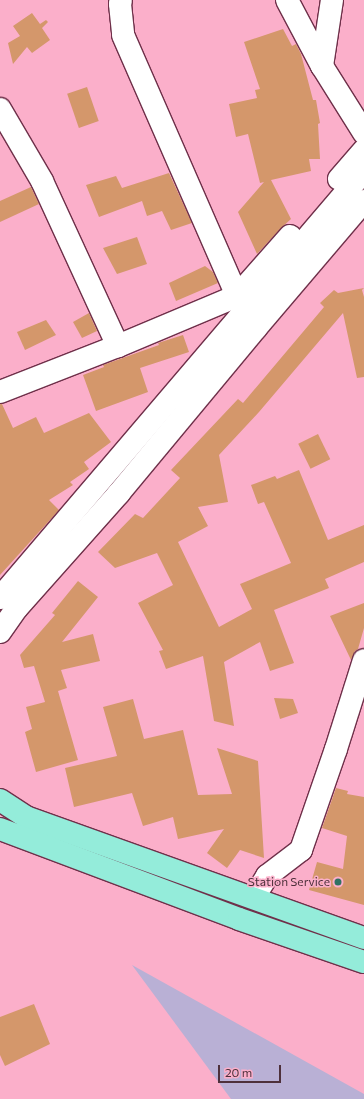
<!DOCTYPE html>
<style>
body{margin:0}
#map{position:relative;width:364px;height:1099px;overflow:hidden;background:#fbafca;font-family:Commissioner,sans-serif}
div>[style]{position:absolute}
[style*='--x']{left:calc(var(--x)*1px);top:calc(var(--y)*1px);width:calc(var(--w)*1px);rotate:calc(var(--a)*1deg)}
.green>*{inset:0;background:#b9b0d5}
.building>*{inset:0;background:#d4976b;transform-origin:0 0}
.roads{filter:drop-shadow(1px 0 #6f304a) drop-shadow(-1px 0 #6f304a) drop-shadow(0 1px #6f304a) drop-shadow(0 -1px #6f304a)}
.minor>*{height:22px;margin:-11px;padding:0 11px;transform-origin:11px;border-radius:11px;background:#fff}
.major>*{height:22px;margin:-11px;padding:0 11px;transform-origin:11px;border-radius:11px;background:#94ecda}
.dots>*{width:11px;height:11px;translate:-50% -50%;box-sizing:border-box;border:2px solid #fbafca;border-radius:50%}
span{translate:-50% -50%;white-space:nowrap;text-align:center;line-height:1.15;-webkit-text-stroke:3px #fbafca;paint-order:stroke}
.poi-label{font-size:12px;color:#4e303b}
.right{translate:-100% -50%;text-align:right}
.scale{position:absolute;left:218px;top:1065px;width:63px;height:18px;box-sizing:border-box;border:2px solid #4e303b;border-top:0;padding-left:5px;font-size:12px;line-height:14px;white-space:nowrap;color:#4e303b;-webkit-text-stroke:3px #fbafca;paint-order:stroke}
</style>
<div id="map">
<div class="green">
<i style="clip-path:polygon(132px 965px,364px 1094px,364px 1099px,231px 1099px)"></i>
</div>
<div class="building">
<i style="clip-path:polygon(32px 13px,40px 24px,46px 20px,48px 22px,42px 28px,50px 40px,32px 53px,27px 47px,13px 64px,8px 43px,20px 36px,13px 26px)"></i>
<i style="clip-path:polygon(283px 29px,292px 46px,296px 44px,301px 54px,313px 100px,316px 100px,320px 123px,318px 124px,320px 159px,309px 159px,311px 171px,271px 180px,291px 219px,281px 228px,257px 254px,238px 212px,264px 182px,260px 183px,248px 134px,236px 137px,229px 104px,257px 98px,255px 90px,260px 89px,244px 42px)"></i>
<i style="left:87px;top:87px;width:36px;height:21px;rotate:71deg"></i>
<i style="clip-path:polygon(169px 173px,192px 223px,171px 230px,162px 211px,147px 216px,142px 201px,99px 217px,86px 185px,116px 176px,122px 188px)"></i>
<i style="clip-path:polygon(31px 187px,39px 204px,0 222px,0 201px)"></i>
<i style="clip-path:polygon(137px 237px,147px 264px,117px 274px,103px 248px)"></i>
<i style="clip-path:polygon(205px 266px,213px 272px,218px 283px,176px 301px,169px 283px)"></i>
<i style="clip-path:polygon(364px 288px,362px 290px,364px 297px,364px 377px,357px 378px,343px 313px,259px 412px,219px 455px,228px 502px,198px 507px,208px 526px,178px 542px,219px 627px,252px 609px,240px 584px,291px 563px,264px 502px,258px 504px,251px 485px,275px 476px,277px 479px,299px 470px,328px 540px,364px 525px,364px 562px,325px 579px,329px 588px,274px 610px,294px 663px,270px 671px,260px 642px,224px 662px,234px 726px,214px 721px,203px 656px,166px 669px,159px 651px,163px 650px,138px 603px,173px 585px,157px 553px,115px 568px,98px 552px,135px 514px,143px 518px,180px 478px,171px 470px,238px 399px,243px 403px,324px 307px,320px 303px,334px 290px,338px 293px)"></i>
<i style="clip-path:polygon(89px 313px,97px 331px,82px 338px,73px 322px)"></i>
<i style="clip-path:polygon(46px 320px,56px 335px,25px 350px,17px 332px)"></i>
<i style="clip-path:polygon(183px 335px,189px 352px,140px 368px,148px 392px,96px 411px,83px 375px,104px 367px,103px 365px,159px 345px,158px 343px)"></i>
<i style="clip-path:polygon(0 404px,2px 404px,13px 428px,36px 417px,44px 433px,89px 413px,111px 442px,84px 462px,89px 469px,70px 482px,73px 485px,49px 500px,59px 510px,0 575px)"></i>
<i style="left:318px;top:434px;width:28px;height:22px;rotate:64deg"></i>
<i style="clip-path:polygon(78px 581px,98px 597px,62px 642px,93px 634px,100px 661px,61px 670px,67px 688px,58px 691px,78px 760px,36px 772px,25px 732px,32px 729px,26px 707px,45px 702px,34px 666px,24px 668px,20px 655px,55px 615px,52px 613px)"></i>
<i style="clip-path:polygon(364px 603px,364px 628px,358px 649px,355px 651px,351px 660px,330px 616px)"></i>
<i style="clip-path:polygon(274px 698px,293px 699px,298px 713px,280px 719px)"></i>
<i style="clip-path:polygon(133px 699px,144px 739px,183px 730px,198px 795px,232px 794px,217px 748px,258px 761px,264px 858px,240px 850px,227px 868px,207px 853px,224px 829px,178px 839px,173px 817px,143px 826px,132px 793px,74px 807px,65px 768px,117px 756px,103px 707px)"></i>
<i style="clip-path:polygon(336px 788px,348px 791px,347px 794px,364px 797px,364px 905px,309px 890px,317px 862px,343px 869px,347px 836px,322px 828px)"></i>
<i style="clip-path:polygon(34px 1004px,50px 1044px,5px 1066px,0 1055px,0 1017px)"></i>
</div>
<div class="roads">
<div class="minor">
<i style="--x:121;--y:0;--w:4;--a:104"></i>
<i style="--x:120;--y:4;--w:31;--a:84"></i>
<i style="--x:123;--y:35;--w:285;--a:66.4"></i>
<i style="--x:237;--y:296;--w:14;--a:60"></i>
<i style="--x:287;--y:0;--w:75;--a:62.1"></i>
<i style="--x:322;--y:66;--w:79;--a:57.9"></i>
<i style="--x:322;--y:66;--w:67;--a:-81.4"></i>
<i style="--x:0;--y:109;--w:83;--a:59.7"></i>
<i style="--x:42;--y:181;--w:182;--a:65.3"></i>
<i style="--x:339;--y:179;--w:38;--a:-49"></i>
<i style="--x:0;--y:392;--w:127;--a:-21.3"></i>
<i style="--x:118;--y:346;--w:129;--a:-22.8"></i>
<i style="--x:237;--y:296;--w:80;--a:-48.5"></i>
<i style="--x:0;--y:598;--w:561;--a:-49.55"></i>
<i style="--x:0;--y:632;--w:29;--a:-55"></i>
<i style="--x:17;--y:608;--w:154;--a:-48.4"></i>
<i style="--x:119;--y:493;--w:214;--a:-50.3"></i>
<i style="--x:256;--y:328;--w:167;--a:-49.6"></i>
<i style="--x:254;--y:897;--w:25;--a:-58"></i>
<i style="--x:267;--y:876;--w:43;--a:-37.4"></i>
<i style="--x:301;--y:850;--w:107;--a:-70.9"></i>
<i style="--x:336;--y:749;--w:93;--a:-72.5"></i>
</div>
<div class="major">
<i style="--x:0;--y:800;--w:31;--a:33"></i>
<i style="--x:26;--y:817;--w:359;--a:19.7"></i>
<i style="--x:0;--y:829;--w:255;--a:20.6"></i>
<i style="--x:239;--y:919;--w:132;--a:19"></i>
</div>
</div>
<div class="dots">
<i style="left:338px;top:882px;background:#2f7263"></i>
</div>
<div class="poi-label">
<span class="right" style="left:330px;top:882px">Station Service</span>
</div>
<div class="scale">20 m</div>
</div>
